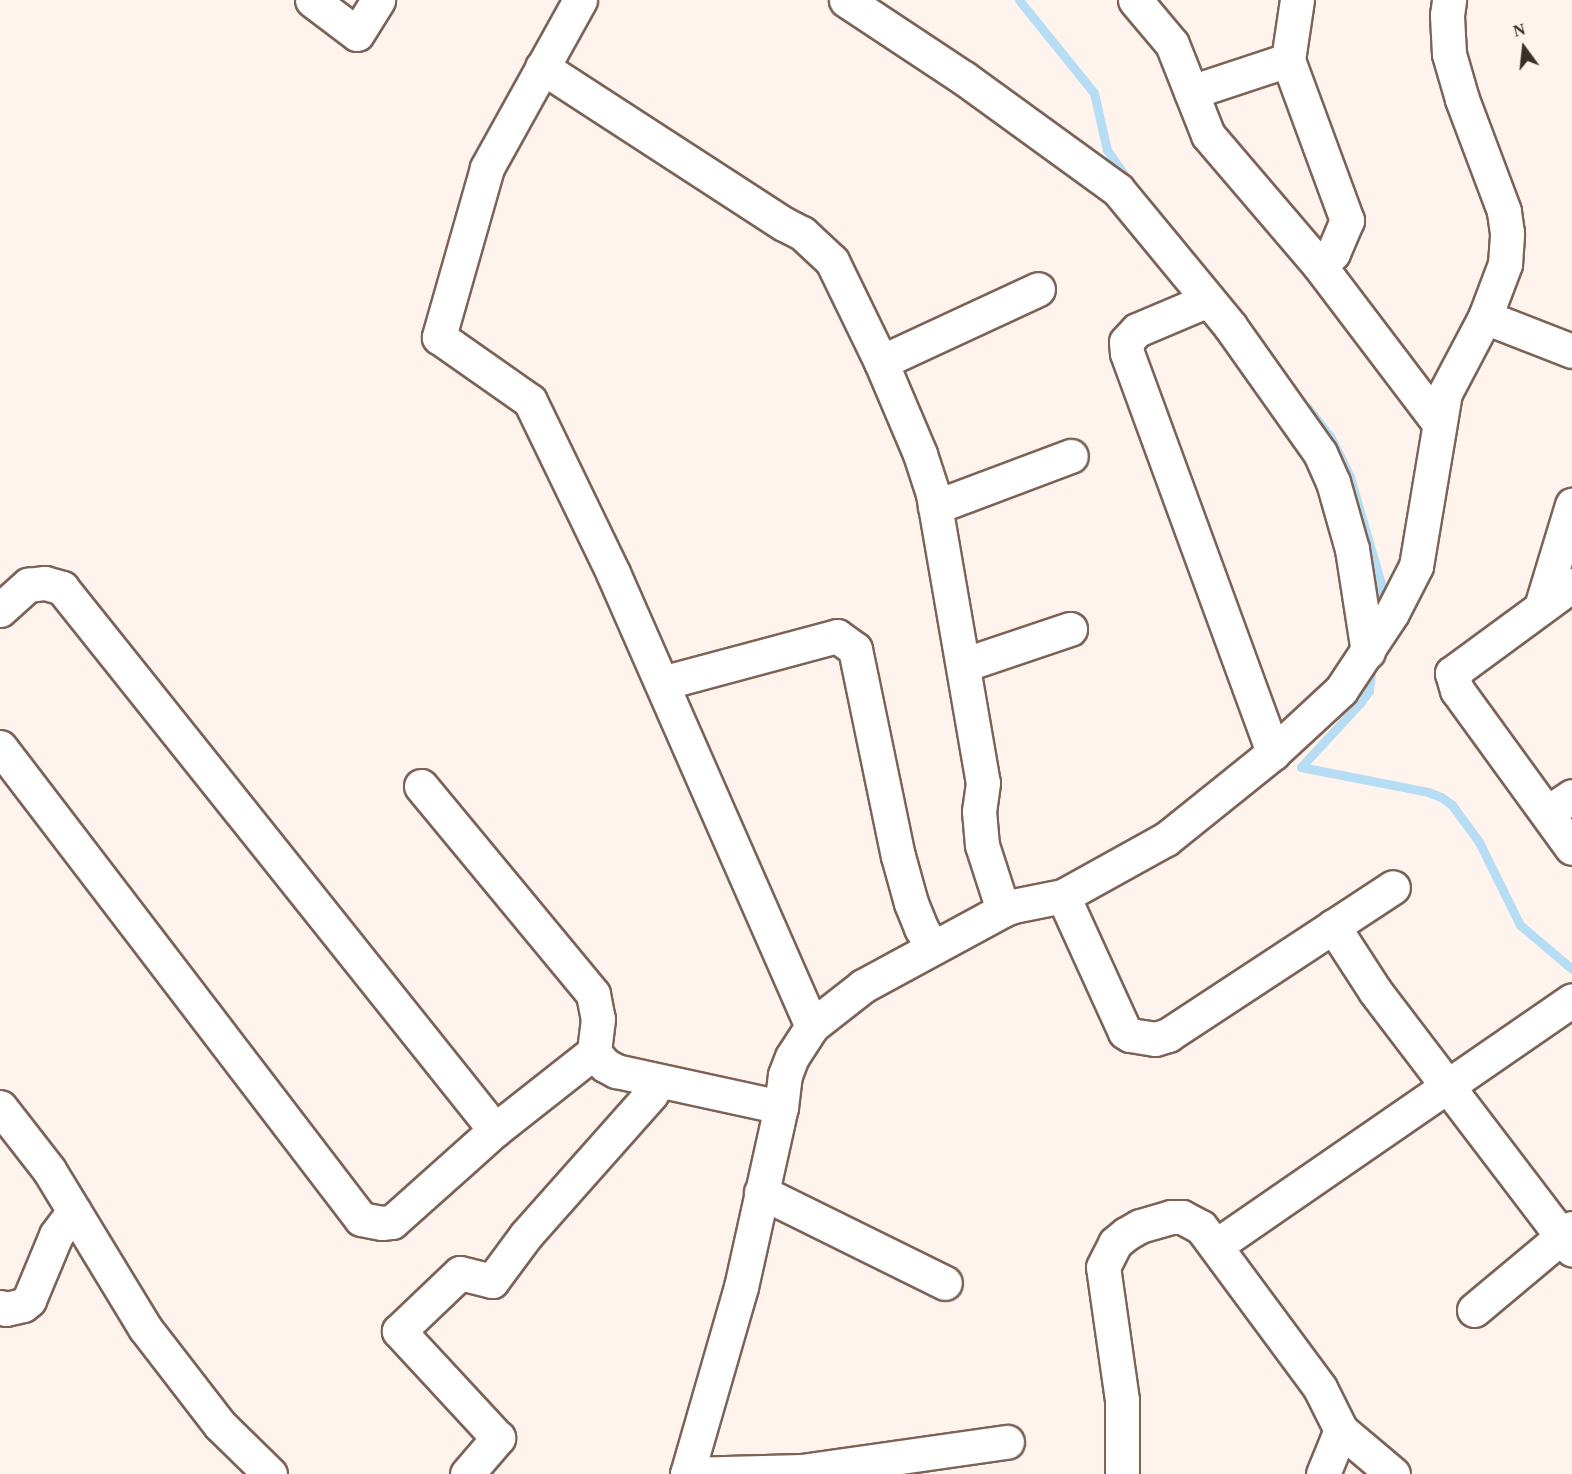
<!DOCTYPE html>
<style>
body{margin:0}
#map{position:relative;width:1572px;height:1474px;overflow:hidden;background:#fff3ed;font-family:"Times New Roman",serif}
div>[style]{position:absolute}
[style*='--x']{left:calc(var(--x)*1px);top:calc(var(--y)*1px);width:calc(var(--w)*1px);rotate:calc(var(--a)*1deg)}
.stream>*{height:9px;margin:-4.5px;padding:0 4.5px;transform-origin:4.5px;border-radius:4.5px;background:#b7ddf4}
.roads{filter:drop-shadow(2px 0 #7c6356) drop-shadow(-2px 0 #7c6356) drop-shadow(0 2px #7c6356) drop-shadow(0 -2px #7c6356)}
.minor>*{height:33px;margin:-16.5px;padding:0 16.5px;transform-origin:16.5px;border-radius:16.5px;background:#fff}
span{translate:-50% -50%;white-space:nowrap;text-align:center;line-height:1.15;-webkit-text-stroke:5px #fff3ed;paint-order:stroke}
.north{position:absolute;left:1494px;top:18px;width:60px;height:60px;-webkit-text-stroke:4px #fff3ed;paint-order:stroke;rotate:345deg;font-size:16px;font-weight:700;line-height:24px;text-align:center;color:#392e28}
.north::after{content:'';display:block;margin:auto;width:21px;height:27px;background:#392e28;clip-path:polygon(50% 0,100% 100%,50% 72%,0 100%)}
</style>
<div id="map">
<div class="stream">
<i style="--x:1019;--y:0;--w:119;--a:51.1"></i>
<i style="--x:1094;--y:93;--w:58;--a:77.2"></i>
<i style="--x:1107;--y:150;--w:39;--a:55"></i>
<i style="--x:1307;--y:407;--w:37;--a:52"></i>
<i style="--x:1330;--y:436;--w:46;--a:64"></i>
<i style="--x:1350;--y:477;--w:111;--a:73.8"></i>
<i style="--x:1381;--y:584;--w:29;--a:96"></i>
<i style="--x:1372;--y:665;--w:26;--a:97"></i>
<i style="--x:1369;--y:691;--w:15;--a:127"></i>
<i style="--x:1360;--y:703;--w:87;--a:132.7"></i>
<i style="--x:1301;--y:767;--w:129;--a:11.1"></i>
<i style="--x:1428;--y:792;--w:14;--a:21"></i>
<i style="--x:1441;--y:797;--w:14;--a:36"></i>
<i style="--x:1452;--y:805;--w:46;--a:53.9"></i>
<i style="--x:1479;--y:842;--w:93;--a:63.7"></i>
<i style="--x:1520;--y:925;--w:68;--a:40.2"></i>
</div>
<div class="roads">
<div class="minor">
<i style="--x:312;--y:0;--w:56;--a:37.1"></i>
<i style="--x:357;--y:34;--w:40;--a:-58"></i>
<i style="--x:580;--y:0;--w:192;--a:119"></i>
<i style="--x:487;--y:168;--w:176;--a:105.9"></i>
<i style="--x:439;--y:337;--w:111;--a:35.1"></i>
<i style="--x:530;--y:401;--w:191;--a:64.2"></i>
<i style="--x:613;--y:573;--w:495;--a:66.3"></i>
<i style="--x:846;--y:0;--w:141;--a:33.5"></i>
<i style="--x:964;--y:78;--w:190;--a:36"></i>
<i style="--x:1118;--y:190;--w:176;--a:50.5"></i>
<i style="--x:1230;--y:326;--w:156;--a:54.7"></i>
<i style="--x:1320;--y:453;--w:32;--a:66"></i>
<i style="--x:1333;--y:482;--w:70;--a:74.2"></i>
<i style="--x:1352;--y:549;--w:104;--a:81.2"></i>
<i style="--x:1135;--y:0;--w:57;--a:49.9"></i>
<i style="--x:1172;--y:44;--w:98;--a:68.4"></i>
<i style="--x:1208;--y:135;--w:171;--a:49.5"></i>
<i style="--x:1319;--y:265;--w:197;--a:52.8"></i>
<i style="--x:1288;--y:60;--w:171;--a:69.8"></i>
<i style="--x:1347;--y:220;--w:36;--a:113"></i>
<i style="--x:1333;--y:253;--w:18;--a:139"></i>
<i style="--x:542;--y:67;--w:288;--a:33"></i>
<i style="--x:784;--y:224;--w:20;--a:27"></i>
<i style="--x:802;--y:233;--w:41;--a:43"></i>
<i style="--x:832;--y:261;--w:112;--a:64.1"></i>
<i style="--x:881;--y:362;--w:100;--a:67"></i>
<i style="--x:920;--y:454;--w:42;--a:72"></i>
<i style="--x:933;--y:494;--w:293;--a:80.2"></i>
<i style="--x:983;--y:783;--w:28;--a:98"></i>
<i style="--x:979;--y:811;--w:34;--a:85"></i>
<i style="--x:982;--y:845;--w:68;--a:72.1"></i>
<i style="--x:1191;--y:92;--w:102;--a:-18.3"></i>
<i style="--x:1288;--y:60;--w:61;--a:-81.5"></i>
<i style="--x:1208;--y:300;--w:77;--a:157.1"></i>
<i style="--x:1137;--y:330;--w:16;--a:133"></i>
<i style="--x:1126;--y:342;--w:11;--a:85"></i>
<i style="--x:1127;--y:353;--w:426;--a:69.9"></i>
<i style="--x:1485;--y:317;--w:93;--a:21.3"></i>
<i style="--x:881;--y:362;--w:173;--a:-24.9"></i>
<i style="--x:935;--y:507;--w:145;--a:-20.6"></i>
<i style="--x:1572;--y:585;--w:149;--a:143.7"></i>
<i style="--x:1452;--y:673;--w:18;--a:74"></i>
<i style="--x:1457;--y:690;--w:195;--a:54"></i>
<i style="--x:1541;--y:607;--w:107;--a:-73.1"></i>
<i style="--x:0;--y:610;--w:38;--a:-42"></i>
<i style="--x:28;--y:585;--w:17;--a:-7"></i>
<i style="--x:45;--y:583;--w:18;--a:16"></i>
<i style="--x:62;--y:588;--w:694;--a:51.38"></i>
<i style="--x:963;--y:665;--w:113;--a:-18.6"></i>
<i style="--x:662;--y:683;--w:181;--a:-15"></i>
<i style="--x:837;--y:636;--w:22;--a:36"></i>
<i style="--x:855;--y:649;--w:211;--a:78.3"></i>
<i style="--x:898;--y:856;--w:49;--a:74.5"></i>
<i style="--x:911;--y:903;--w:27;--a:68"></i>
<i style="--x:921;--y:928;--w:23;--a:59"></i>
<i style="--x:0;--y:747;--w:594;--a:52.59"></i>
<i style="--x:361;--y:1219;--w:21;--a:11"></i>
<i style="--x:382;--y:1223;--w:10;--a:-6"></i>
<i style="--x:392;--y:1222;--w:138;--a:-41.8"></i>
<i style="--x:495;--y:1130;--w:126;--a:-38.2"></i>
<i style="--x:594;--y:1052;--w:17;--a:50"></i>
<i style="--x:605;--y:1065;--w:13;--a:29"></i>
<i style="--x:616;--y:1071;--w:169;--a:12.3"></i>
<i style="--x:421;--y:786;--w:270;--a:50.4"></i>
<i style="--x:593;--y:994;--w:25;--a:79"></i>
<i style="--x:598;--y:1019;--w:33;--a:97"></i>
<i style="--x:1547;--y:813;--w:30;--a:-34"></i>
<i style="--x:1063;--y:896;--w:149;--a:65.5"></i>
<i style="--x:1125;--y:1032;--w:6;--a:31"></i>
<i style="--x:1130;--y:1035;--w:25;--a:9"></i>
<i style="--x:1155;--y:1039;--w:14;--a:-17"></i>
<i style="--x:1168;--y:1035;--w:269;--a:-33.3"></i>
<i style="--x:1333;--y:926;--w:77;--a:57.1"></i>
<i style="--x:1375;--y:991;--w:325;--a:52.7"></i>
<i style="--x:0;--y:1107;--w:80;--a:52.1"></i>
<i style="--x:49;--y:1170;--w:185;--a:58.7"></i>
<i style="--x:145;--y:1328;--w:123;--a:52.3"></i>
<i style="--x:220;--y:1425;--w:70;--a:44.4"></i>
<i style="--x:761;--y:1192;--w:205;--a:26.3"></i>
<i style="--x:1217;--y:1245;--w:431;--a:-34.6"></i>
<i style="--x:0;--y:1307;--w:6;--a:18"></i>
<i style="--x:6;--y:1309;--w:17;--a:-13"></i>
<i style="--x:23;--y:1305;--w:8;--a:-40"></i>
<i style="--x:29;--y:1300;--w:70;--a:-67.4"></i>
<i style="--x:56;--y:1235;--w:30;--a:-53"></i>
<i style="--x:1474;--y:1310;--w:128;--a:-39.9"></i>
<i style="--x:467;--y:1474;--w:48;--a:-49.3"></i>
<i style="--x:498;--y:1438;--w:146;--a:-132.8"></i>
<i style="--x:399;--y:1331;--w:84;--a:-43.6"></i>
<i style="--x:460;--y:1273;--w:33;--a:14"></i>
<i style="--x:492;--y:1281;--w:57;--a:-53.5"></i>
<i style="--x:526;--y:1235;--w:188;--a:-48.4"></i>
<i style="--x:651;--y:1094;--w:14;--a:-60"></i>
<i style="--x:687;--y:1474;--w:195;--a:-73.9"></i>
<i style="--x:741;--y:1287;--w:184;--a:-77.5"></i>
<i style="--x:781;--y:1107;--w:32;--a:-83"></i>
<i style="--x:785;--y:1075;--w:19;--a:-69"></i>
<i style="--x:792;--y:1057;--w:37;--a:-57"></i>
<i style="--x:812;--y:1026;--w:65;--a:-38.1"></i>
<i style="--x:863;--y:986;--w:159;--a:-28.5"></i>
<i style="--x:1003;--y:910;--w:11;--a:-22"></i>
<i style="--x:1013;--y:906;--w:51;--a:-11.3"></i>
<i style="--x:1063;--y:896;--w:118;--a:-29"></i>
<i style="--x:1166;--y:839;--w:137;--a:-38.8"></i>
<i style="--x:1273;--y:753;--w:93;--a:-42.8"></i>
<i style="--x:1341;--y:690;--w:92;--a:-56.5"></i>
<i style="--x:1392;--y:613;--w:53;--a:-62.9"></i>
<i style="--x:1416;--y:566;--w:175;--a:-80.5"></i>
<i style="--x:1445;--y:393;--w:86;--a:-62.2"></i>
<i style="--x:1485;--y:317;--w:57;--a:-69.3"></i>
<i style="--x:1505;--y:264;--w:31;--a:-86"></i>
<i style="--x:1507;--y:233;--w:22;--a:-98"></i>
<i style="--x:1504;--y:211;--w:120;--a:-110.6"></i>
<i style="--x:1462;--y:99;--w:47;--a:-106.1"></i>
<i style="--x:1449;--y:54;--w:39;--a:-93"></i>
<i style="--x:1447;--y:15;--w:15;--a:-82"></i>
<i style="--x:687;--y:1474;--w:115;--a:-1.5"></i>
<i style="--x:802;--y:1471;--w:207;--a:-8.1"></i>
<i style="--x:1122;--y:1474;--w:74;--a:-90"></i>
<i style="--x:1122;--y:1400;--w:134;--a:-98.1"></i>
<i style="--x:1103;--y:1267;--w:27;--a:-63"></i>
<i style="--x:1115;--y:1243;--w:14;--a:-39"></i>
<i style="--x:1126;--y:1234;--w:16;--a:-30"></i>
<i style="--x:1140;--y:1226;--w:32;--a:-16"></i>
<i style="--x:1171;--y:1217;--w:11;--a:0"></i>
<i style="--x:1182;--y:1217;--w:21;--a:28"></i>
<i style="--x:1201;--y:1227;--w:200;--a:53.5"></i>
<i style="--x:1320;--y:1388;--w:47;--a:63.4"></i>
<i style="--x:1341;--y:1430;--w:68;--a:40.2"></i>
<i style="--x:1323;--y:1474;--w:48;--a:-67.8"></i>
</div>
</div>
<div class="north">N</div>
</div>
